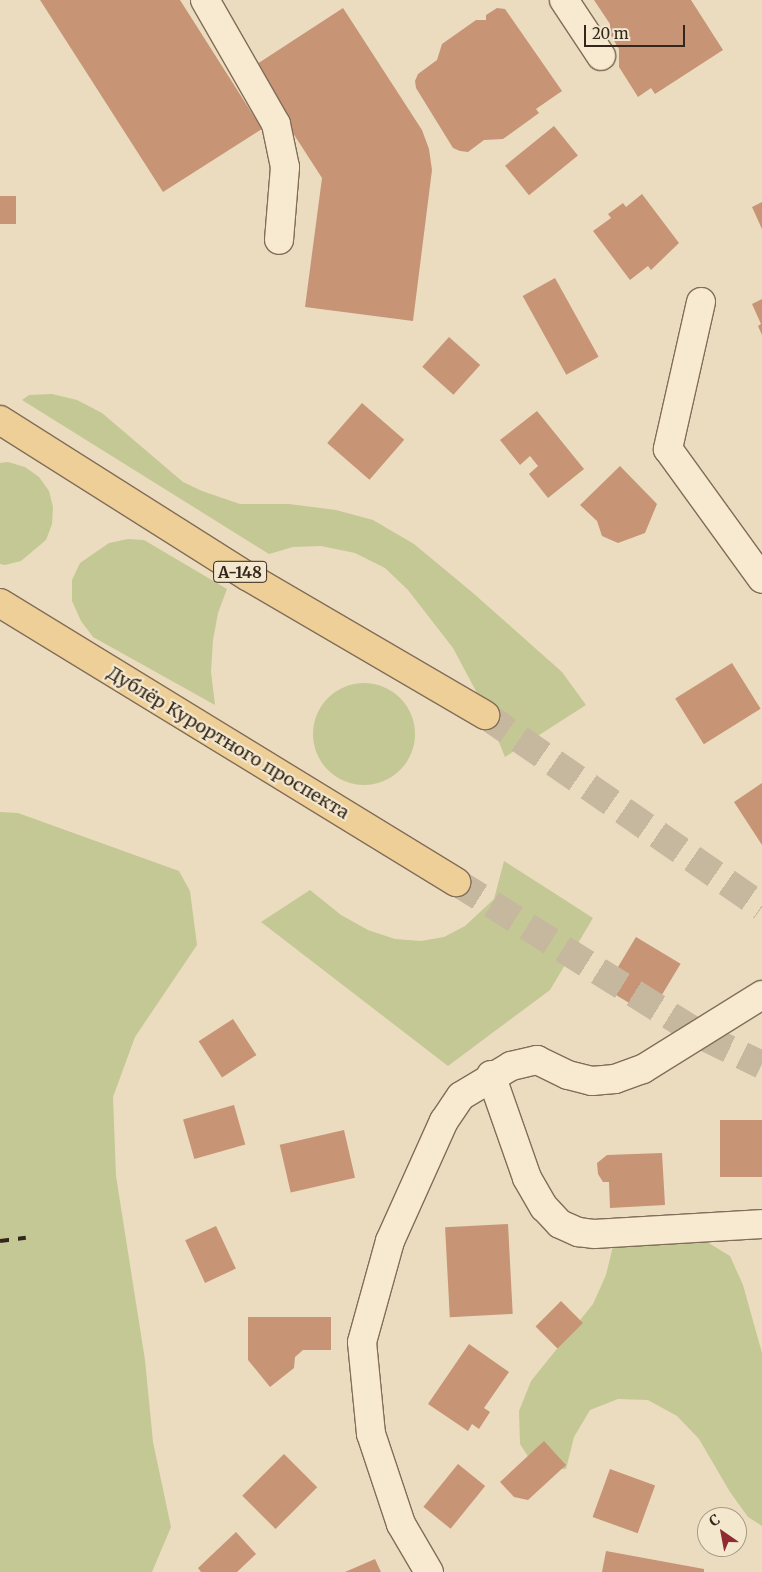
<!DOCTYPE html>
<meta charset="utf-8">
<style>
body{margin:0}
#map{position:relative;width:762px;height:1572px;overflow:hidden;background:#ebdcbf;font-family:Merriweather,serif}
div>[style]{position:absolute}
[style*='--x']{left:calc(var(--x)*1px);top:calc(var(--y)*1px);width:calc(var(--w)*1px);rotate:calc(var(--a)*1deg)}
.green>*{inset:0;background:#c4c894}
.round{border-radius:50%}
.building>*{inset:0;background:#c79476;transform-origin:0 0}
.major-tunnel>*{height:28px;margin-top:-14px;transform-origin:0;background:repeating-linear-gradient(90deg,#c6b89e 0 28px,transparent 0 42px)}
.roads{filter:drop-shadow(1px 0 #826d58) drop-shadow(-1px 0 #826d58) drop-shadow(0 1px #826d58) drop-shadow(0 -1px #826d58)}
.minor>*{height:28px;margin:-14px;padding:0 14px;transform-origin:14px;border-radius:14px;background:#f7ead1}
.major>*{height:28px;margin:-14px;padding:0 14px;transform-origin:14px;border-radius:14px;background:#edcf97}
.rail>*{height:4px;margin-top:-2px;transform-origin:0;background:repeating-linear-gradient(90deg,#33261c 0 9px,transparent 0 18px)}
span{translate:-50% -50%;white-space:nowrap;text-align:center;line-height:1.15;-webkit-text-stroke:4.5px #f3e7ce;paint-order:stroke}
.shield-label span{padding:1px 4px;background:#f3e7ce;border:1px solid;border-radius:4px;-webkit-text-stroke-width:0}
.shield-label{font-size:16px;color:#33261c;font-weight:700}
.street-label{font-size:18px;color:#33261c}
.north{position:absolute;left:697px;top:1507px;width:50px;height:50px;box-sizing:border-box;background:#f3e7ce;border:1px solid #a69a87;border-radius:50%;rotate:327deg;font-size:14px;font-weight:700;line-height:20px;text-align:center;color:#33261c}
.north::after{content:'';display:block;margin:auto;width:18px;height:22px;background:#8e2c31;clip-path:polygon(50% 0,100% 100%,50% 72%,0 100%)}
.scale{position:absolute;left:584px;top:25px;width:101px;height:22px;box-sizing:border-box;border:2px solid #33261c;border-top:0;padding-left:6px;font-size:15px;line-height:18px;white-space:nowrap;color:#33261c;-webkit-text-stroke:4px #f3e7ce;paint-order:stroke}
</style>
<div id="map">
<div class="green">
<i style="clip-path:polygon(52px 394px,77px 400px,102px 413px,183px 482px,202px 491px,240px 504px,289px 504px,336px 510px,373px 520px,414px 544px,473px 593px,562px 672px,586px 705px,505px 757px,485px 708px,453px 648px,408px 590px,385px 568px,355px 553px,321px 546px,293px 547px,269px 554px,22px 400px,29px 395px)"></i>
<i style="clip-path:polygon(8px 462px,25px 467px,39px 477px,49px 491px,53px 507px,52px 524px,46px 540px,21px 561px,5px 565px,0 564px,0 463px)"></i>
<i style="clip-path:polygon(128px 539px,144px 540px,227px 589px,218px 613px,213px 640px,211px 672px,215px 705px,93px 637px,81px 621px,72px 601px,72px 580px,80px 563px,109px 543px)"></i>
<i class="round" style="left:313px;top:683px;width:102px;height:102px"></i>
<i style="clip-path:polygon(0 812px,18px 813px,179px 871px,190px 891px,197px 945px,135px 1037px,113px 1097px,116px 1176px,145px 1360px,153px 1442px,171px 1527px,152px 1572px,0 1572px)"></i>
<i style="clip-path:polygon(504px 861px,593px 918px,550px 990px,448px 1066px,261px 922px,310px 890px,341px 915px,368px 930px,395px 939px,421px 941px,444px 937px,465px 926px,494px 899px)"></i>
<i style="clip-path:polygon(625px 1233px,707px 1242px,730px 1256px,743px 1285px,762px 1353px,762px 1526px,748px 1517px,730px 1492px,699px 1439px,677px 1416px,648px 1400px,618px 1399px,590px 1410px,574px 1437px,566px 1469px,536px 1469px,520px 1444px,519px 1411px,531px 1381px,593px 1304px,606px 1275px,614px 1242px)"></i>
</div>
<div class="building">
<i style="clip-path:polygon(40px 0,180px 0,262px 129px,163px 192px)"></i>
<i style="clip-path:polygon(594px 0,691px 0,723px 50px,655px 94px,651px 88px,638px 97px,619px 67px,619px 49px,610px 34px,610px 24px)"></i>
<i style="clip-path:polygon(343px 8px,422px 130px,429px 149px,432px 170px,413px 321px,305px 307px,322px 178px,251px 68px)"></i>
<i style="clip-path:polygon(497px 8px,505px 9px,562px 91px,536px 109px,539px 113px,503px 139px,484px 140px,468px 152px,460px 151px,453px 148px,416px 88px,415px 81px,418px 74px,437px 60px,442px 44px,476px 20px,486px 20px,486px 15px)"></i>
<i style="left:554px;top:126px;width:38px;height:63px;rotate:51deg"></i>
<i style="clip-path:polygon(642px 194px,679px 243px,651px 270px,648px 266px,630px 280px,593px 231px,611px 218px,608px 214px,623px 203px,626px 207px)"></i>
<i style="left:0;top:196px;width:16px;height:28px"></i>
<i style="clip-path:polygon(762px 202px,762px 229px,752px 207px)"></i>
<i style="left:555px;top:278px;width:90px;height:37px;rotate:61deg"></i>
<i style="clip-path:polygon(762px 299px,762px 335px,758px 326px,761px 324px,752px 304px)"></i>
<i style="left:449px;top:337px;width:42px;height:40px;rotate:42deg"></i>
<i style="left:362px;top:403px;width:56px;height:53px;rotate:41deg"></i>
<i style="clip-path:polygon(537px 411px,584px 469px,548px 498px,529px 474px,538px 466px,530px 456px,520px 465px,500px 440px)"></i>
<i style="clip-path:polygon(620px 466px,657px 504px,645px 533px,618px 543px,602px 536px,597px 521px,580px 505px)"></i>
<i style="left:732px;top:663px;width:54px;height:67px;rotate:58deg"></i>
<i style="clip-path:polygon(762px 783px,762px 845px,734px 802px)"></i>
<i style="left:636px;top:937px;width:52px;height:60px;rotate:31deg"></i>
<i style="left:233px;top:1019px;width:43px;height:41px;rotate:57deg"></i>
<i style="left:234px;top:1105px;width:41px;height:53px;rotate:74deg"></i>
<i style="left:762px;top:1120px;width:57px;height:42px;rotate:90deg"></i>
<i style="left:344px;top:1130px;width:49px;height:66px;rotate:77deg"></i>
<i style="clip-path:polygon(662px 1153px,665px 1205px,610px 1208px,609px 1182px,603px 1182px,598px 1174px,597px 1163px,607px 1155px)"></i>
<i style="left:508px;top:1224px;width:90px;height:63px;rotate:87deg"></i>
<i style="left:216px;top:1226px;width:47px;height:34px;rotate:65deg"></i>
<i style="left:561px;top:1301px;width:31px;height:36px;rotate:45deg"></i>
<i style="clip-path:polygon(248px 1317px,331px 1317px,331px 1350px,303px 1350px,295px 1357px,294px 1368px,270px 1387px,248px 1360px)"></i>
<i style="clip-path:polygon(469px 1344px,509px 1372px,484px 1408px,490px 1412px,479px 1429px,472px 1424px,468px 1431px,428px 1404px)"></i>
<i style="clip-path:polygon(544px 1441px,566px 1465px,528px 1500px,514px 1497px,500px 1482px)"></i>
<i style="left:284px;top:1454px;width:47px;height:59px;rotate:45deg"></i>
<i style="left:458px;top:1464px;width:35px;height:55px;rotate:39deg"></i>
<i style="left:610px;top:1469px;width:48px;height:51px;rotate:20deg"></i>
<i style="clip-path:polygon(236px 1532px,256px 1554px,237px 1572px,201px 1572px,198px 1568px)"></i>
<i style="clip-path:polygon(606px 1551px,704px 1569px,704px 1572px,602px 1572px)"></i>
<i style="clip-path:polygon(375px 1559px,381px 1572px,345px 1572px)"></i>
</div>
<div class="major-tunnel">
<i style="--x:485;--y:715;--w:337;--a:34.7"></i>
<i style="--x:456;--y:882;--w:292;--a:32"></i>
<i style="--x:704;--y:1037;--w:64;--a:25.8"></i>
</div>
<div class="roads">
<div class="minor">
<i style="--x:205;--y:0;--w:143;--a:60.2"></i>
<i style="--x:276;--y:124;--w:44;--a:78.2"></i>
<i style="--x:285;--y:167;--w:73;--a:94.7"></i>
<i style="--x:564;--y:0;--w:67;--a:56.5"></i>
<i style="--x:701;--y:302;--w:151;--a:102.7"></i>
<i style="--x:668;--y:449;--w:160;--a:54.1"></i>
<i style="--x:491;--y:1075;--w:109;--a:70.7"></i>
<i style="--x:527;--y:1178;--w:34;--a:60"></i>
<i style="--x:544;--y:1207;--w:23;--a:47"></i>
<i style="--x:560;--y:1224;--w:20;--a:24"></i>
<i style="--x:578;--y:1232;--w:17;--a:7"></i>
<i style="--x:595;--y:1234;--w:167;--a:-3.4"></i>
<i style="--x:429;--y:1572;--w:56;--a:-120.3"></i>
<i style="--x:401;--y:1524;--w:95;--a:-108.4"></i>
<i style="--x:371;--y:1434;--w:92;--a:-95.6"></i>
<i style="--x:362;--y:1342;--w:105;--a:-74.5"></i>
<i style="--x:390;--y:1241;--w:132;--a:-65.8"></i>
<i style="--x:444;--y:1121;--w:30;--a:-56"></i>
<i style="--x:461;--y:1096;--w:58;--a:-31"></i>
<i style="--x:511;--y:1066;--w:27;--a:-13"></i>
<i style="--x:537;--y:1060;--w:34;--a:26"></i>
<i style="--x:568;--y:1075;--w:25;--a:14"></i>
<i style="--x:592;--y:1081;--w:23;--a:-5"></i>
<i style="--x:615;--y:1079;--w:30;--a:-20"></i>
<i style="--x:643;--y:1069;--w:140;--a:-31.9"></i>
</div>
<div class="major">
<i style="--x:0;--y:420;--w:292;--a:32.3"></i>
<i style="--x:247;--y:576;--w:276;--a:30.3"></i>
<i style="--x:0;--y:603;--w:535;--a:31.46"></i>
</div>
</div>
<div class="rail">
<i style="--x:0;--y:1241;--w:26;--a:-7"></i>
</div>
<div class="shield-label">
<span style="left:240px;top:572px">А-148</span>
</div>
<div class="street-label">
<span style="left:228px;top:743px;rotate:31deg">Дублёр Курортного проспекта</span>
</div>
<div class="north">С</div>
<div class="scale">20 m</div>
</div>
